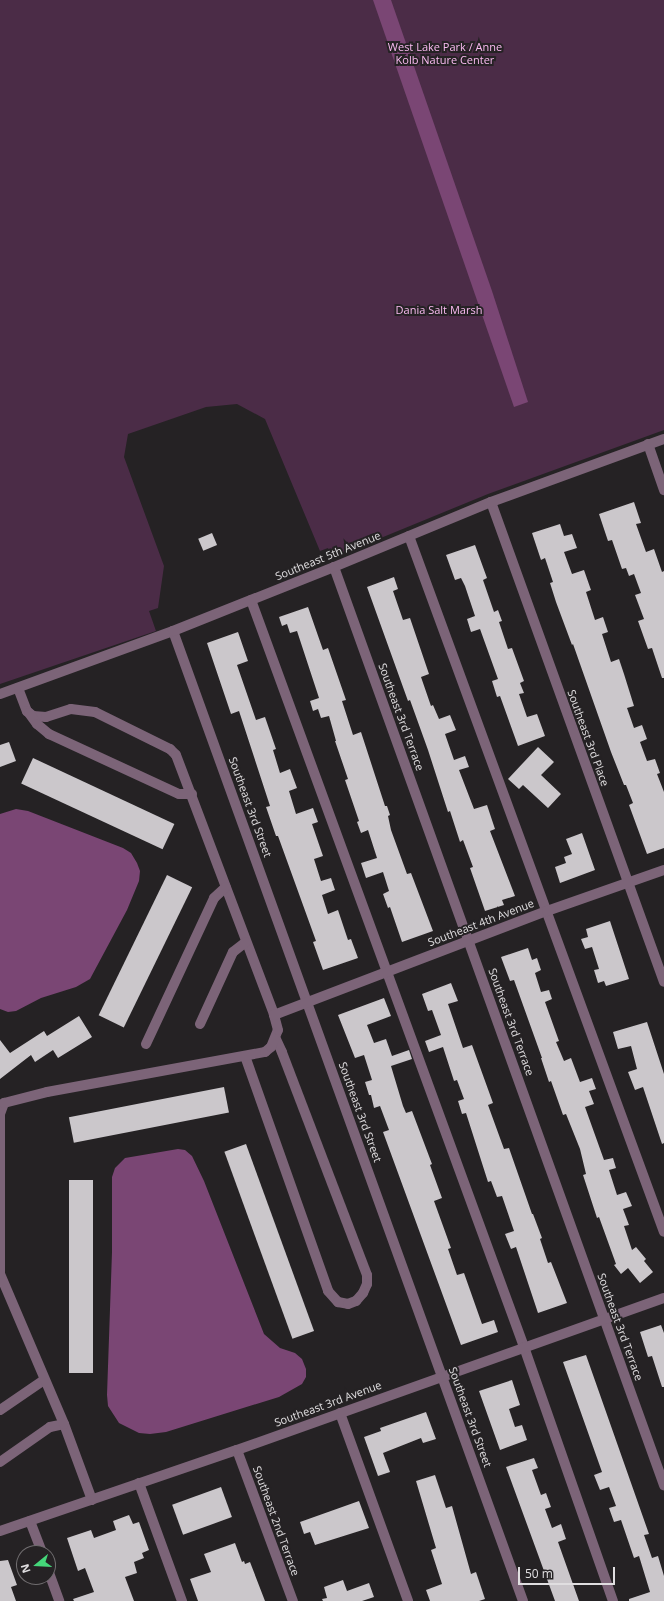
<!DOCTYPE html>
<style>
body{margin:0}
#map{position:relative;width:664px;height:1601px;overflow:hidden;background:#252224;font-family:"Open Sans",sans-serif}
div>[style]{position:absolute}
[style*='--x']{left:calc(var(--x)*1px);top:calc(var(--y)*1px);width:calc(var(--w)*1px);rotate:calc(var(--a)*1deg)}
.green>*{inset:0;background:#4b2c47}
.water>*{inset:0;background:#7a4674}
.building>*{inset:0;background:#cbc7cb;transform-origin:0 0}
.minor>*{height:10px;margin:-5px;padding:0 5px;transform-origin:5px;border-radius:5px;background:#7c6478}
span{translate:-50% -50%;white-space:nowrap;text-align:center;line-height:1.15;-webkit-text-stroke:4px #252224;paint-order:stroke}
.park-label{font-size:11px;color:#fabbf1}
.street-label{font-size:11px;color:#e0dee0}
.north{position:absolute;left:16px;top:1545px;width:40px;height:40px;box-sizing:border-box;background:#252224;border:1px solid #706d6f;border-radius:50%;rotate:252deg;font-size:11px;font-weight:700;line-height:16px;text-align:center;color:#e0dee0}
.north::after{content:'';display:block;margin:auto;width:14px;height:18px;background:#45d77a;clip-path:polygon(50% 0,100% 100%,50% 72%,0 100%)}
.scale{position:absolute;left:518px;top:1567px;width:97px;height:18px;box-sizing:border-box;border:2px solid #e0dee0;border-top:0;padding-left:5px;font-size:12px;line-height:14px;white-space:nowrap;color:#e0dee0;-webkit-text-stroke:3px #252224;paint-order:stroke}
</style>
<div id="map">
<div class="green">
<i style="clip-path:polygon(0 0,664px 0,664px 430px,488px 494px,332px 558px,328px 548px,320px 551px,265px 419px,237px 404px,206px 407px,128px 434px,124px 457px,164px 566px,158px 608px,149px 611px,156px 631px,0 684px)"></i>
</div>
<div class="water">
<i style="clip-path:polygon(373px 0,391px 0,492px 291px,528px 402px,514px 407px)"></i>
<i style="clip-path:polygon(16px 809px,28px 811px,123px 848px,131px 853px,137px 863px,140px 871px,139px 881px,127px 910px,90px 979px,76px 987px,41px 998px,16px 1011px,8px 1012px,0 1009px,0 814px)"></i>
<i style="clip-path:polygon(178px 1149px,185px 1150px,192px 1156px,204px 1181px,264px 1334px,280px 1348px,295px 1353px,302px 1359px,306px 1369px,306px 1377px,302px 1384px,279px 1397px,166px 1432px,150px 1434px,139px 1433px,119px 1423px,108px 1406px,107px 1395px,112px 1252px,112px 1177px,115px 1168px,125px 1158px)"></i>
</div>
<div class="building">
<i style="clip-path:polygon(634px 502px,641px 523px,636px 524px,646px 552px,654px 549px,662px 572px,664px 571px,664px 678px,662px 678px,652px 648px,648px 649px,638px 621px,644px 619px,635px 595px,641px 593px,634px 574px,629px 576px,626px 568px,622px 569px,612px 540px,608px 541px,599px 514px)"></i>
<i style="clip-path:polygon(560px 524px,564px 536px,572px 534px,577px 548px,564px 552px,572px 574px,584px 570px,591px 590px,586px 592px,595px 620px,603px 617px,608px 632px,602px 634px,611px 662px,619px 659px,624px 674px,634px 706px,627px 708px,634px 728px,642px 725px,647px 739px,640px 742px,647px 761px,655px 759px,660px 773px,657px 774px,664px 792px,664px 848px,647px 854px,629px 805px,633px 803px,626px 785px,624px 785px,611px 752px,573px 644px,572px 645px,556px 602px,550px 583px,553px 582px,545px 558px,541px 560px,532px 533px)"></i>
<i style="left:212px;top:533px;width:13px;height:15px;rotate:67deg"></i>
<i style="clip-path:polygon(475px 545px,487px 578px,483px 580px,494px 612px,498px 610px,502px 621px,499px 622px,508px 649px,512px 648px,524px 681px,520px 683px,524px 693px,519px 694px,527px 717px,537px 714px,545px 736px,518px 746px,500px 696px,497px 697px,492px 681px,498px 679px,480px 629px,471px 632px,467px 619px,475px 616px,465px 586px,461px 578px,455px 580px,446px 555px)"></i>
<i style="clip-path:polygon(394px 577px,398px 589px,393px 591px,403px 620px,410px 618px,429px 674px,421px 677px,431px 706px,433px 705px,439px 719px,450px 715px,456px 730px,445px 734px,454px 760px,465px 756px,469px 767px,459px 770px,474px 809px,487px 805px,495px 829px,490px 831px,515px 896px,502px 900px,504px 905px,485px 911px,470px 868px,473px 867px,463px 840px,460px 842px,450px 811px,448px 812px,428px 750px,410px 700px,408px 701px,367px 587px)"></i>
<i style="clip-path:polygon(308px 607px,323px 650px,328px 648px,346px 700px,342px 701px,353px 735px,361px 732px,385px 806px,387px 806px,390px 815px,388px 816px,391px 830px,407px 874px,411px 873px,433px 931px,402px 942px,390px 907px,388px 908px,383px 894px,389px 891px,383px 872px,366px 878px,361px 863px,377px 858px,368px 830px,361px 833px,357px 822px,359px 821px,345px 780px,348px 779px,335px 741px,336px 741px,329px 716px,321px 718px,318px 709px,313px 711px,310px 701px,319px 698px,297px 631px,290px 633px,287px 624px,282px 626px,279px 617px)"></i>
<i style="clip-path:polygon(238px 632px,248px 661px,237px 665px,256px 720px,265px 717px,276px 749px,273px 750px,280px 773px,290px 769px,297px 788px,289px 791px,296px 814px,313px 808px,318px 822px,312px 824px,323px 856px,314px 859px,321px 881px,331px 878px,335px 890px,322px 895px,328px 914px,338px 910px,348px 940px,351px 939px,358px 958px,323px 970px,313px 942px,316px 941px,278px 836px,276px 836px,266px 807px,270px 806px,239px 711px,231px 714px,207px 643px)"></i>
<i style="clip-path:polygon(9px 742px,16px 761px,0 767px,0 745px)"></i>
<i style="clip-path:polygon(538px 747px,554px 762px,541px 775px,561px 794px,548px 808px,523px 785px,519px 789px,508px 779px)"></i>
<i style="left:33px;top:758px;width:156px;height:28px;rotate:25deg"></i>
<i style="clip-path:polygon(582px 833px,595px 870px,560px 883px,555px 867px,566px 863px,564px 857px,572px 854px,566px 839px)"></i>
<i style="left:167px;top:875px;width:28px;height:156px;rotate:26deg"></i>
<i style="clip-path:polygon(610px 921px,629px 979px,606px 986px,604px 981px,598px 983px,594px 970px,599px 969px,592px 947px,585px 949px,581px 939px,588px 937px,586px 929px)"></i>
<i style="clip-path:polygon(528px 948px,532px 960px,537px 958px,541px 970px,535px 973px,541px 992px,549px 990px,552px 999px,545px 1002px,559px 1041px,556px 1042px,564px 1061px,571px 1058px,580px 1082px,592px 1078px,596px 1089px,589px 1091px,594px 1104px,585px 1107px,604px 1160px,613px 1158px,616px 1168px,609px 1170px,617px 1195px,626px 1192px,632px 1206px,623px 1209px,629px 1225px,624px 1226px,632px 1250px,636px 1247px,646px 1259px,644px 1261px,653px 1272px,640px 1283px,628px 1268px,621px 1274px,614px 1265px,616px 1264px,599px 1217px,597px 1218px,583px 1175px,586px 1174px,580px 1149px,566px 1114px,563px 1115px,551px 1081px,549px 1082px,541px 1058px,542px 1058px,514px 980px,510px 981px,501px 957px)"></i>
<i style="clip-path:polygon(451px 983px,458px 1001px,448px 1004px,463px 1048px,472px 1045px,493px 1103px,488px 1105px,504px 1149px,509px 1148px,532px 1214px,533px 1214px,542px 1238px,540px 1239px,548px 1263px,551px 1262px,567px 1303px,538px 1313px,516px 1247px,511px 1249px,505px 1234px,514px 1231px,502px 1196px,497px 1197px,491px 1181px,488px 1182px,466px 1113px,462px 1114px,458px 1101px,464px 1099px,457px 1080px,454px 1081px,443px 1047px,429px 1052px,425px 1041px,441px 1035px,432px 1010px,428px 1011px,422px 994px)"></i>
<i style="clip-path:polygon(384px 998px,391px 1016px,367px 1025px,374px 1043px,386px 1039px,392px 1056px,409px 1050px,412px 1059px,391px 1066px,403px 1106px,406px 1113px,412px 1111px,432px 1164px,430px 1165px,442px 1198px,434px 1201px,451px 1248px,448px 1249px,457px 1275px,464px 1273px,482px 1324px,494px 1320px,498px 1332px,461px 1345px,383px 1132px,389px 1130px,380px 1106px,374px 1108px,371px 1095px,369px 1095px,365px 1082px,372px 1080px,364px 1055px,355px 1058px,338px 1015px)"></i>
<i style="clip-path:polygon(79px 1016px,92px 1037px,58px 1058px,53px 1050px,35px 1062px,31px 1055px,0 1079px,0 1040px,10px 1053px,44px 1031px,47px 1036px)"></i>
<i style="clip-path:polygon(647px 1022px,664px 1074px,664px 1143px,662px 1144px,643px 1087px,635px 1090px,628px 1072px,637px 1069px,631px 1046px,618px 1049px,613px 1032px)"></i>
<i style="left:224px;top:1087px;width:26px;height:158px;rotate:79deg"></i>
<i style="left:246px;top:1144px;width:199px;height:23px;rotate:70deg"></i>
<i style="left:69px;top:1180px;width:24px;height:193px"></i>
<i style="clip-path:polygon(661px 1325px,664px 1333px,664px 1387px,662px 1387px,652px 1356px,648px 1357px,640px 1332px)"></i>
<i style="clip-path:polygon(586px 1355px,649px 1534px,644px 1535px,652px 1558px,658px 1556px,664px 1576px,664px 1601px,629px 1601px,629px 1599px,650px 1592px,639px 1556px,634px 1558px,621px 1520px,614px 1522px,609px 1508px,616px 1506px,609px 1487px,600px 1490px,594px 1475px,602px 1472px,563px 1362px)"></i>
<i style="clip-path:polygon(512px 1380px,520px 1405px,509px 1409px,515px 1427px,522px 1425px,527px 1440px,500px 1450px,479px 1391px)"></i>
<i style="clip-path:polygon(426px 1412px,436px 1439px,423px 1443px,421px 1438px,383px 1453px,390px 1472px,378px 1476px,364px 1437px,381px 1431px,380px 1428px)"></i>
<i style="clip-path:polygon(534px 1458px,538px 1468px,532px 1470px,541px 1495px,546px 1493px,551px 1507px,545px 1509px,552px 1528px,561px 1524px,566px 1539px,558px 1542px,579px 1601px,555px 1601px,506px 1467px)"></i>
<i style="clip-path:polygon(435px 1475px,446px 1508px,452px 1506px,471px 1574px,476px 1572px,485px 1599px,479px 1601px,430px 1601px,426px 1590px,442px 1584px,431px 1550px,436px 1548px,416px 1481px)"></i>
<i style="left:221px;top:1487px;width:32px;height:52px;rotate:70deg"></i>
<i style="clip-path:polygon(359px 1501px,369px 1528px,315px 1545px,310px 1532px,304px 1534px,300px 1522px)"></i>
<i style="clip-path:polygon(129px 1515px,133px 1524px,139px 1522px,149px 1550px,142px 1553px,144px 1558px,134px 1562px,137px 1573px,125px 1577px,134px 1601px,74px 1601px,73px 1599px,94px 1592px,85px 1568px,78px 1571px,67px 1538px,91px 1530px,94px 1538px,116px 1530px,113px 1521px)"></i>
<i style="clip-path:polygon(235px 1543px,242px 1562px,244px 1561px,245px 1564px,250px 1562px,265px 1601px,198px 1601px,190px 1579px,211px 1572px,204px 1554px)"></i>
<i style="clip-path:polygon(8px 1560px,17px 1585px,11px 1587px,16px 1601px,0 1601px,0 1561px)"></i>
<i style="clip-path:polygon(343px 1580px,347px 1591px,369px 1583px,374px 1597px,362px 1601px,323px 1601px,322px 1599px,327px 1598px,324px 1587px)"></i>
</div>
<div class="minor">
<i style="--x:648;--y:444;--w:49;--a:70.8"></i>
<i style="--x:491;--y:502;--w:510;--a:70.18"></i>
<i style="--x:409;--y:536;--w:741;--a:69.88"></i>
<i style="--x:334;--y:567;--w:976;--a:70.23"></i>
<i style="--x:251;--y:600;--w:795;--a:69.92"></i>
<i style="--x:524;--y:1347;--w:269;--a:70.7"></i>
<i style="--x:173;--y:631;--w:1031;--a:70.16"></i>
<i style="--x:18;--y:688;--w:25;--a:69"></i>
<i style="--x:27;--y:711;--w:8;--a:40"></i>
<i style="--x:33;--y:716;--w:13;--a:4"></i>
<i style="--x:46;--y:717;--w:26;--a:-18"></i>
<i style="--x:71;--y:709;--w:24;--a:7"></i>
<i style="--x:95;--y:712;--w:84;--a:26.3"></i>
<i style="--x:170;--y:749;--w:8;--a:45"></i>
<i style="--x:176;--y:755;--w:278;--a:69.3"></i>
<i style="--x:0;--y:694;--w:184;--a:-20"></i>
<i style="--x:173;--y:631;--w:173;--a:-21.7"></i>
<i style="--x:334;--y:567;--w:170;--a:-22.5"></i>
<i style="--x:491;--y:502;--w:184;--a:-20"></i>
<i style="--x:29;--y:713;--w:14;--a:54"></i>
<i style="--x:37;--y:724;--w:16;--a:40"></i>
<i style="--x:49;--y:734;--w:143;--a:24.8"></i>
<i style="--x:179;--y:794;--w:13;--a:0"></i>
<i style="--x:200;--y:1024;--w:79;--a:-65.4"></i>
<i style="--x:233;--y:952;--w:16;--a:-38"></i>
<i style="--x:146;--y:1044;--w:161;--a:-65"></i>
<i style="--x:214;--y:898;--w:16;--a:-43"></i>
<i style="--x:245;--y:1056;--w:249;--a:70.5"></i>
<i style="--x:328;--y:1291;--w:15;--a:48"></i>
<i style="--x:338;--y:1302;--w:10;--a:11"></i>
<i style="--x:348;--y:1304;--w:9;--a:-21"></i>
<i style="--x:356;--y:1301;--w:11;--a:-49"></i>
<i style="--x:363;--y:1293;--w:10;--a:-66"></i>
<i style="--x:367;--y:1284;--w:9;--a:-90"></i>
<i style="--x:367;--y:1275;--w:239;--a:-110.9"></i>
<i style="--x:282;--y:1052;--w:14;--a:-115"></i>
<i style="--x:0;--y:1410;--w:53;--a:-34.3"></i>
<i style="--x:340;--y:1413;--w:200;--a:70.1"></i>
<i style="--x:237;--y:1450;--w:161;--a:69.7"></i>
<i style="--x:0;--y:1462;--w:61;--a:-35"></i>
<i style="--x:50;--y:1427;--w:14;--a:-12"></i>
<i style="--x:139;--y:1483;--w:126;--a:70"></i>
<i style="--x:92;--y:1500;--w:81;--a:-110.2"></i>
<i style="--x:64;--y:1424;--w:163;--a:-113.1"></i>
<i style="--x:0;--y:1274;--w:160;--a:-90"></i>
<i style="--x:0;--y:1114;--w:12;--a:-70"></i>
<i style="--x:4;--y:1103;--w:44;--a:-14.3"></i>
<i style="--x:47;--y:1092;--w:222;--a:-10.4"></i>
<i style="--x:265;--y:1052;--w:8;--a:-40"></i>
<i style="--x:271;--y:1047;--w:18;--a:-68"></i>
<i style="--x:278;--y:1030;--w:16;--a:-105"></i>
<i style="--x:274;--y:1015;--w:292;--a:-20.9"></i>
<i style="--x:547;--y:911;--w:124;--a:-19.3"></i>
<i style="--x:30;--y:1521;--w:34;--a:69"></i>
<i style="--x:0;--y:1531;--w:250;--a:-18.9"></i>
<i style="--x:237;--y:1450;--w:453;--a:-19.6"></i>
<i style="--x:48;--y:1570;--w:33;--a:70"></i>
</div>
<div class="park-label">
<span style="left:445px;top:54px">West Lake Park / Anne<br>Kolb Nature Center</span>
<span style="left:439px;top:310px">Dania Salt Marsh</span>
</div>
<div class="street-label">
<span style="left:328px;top:556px;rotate:-22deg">Southeast 5th Avenue</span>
<span style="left:401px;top:717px;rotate:70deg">Southeast 3rd Terrace</span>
<span style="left:588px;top:738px;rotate:70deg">Southeast 3rd Place</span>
<span style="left:250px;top:807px;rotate:70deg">Southeast 3rd Street</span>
<span style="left:481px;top:923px;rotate:-21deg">Southeast 4th Avenue</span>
<span style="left:511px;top:1022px;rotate:70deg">Southeast 3rd Terrace</span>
<span style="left:360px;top:1112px;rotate:70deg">Southeast 3rd Street</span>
<span style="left:620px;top:1327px;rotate:70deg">Southeast 3rd Terrace</span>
<span style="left:328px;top:1404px;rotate:-20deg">Southeast 3rd Avenue</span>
<span style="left:470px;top:1417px;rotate:70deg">Southeast 3rd Street</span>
<span style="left:276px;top:1521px;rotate:70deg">Southeast 2nd Terrace</span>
</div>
<div class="north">N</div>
<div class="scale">50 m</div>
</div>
